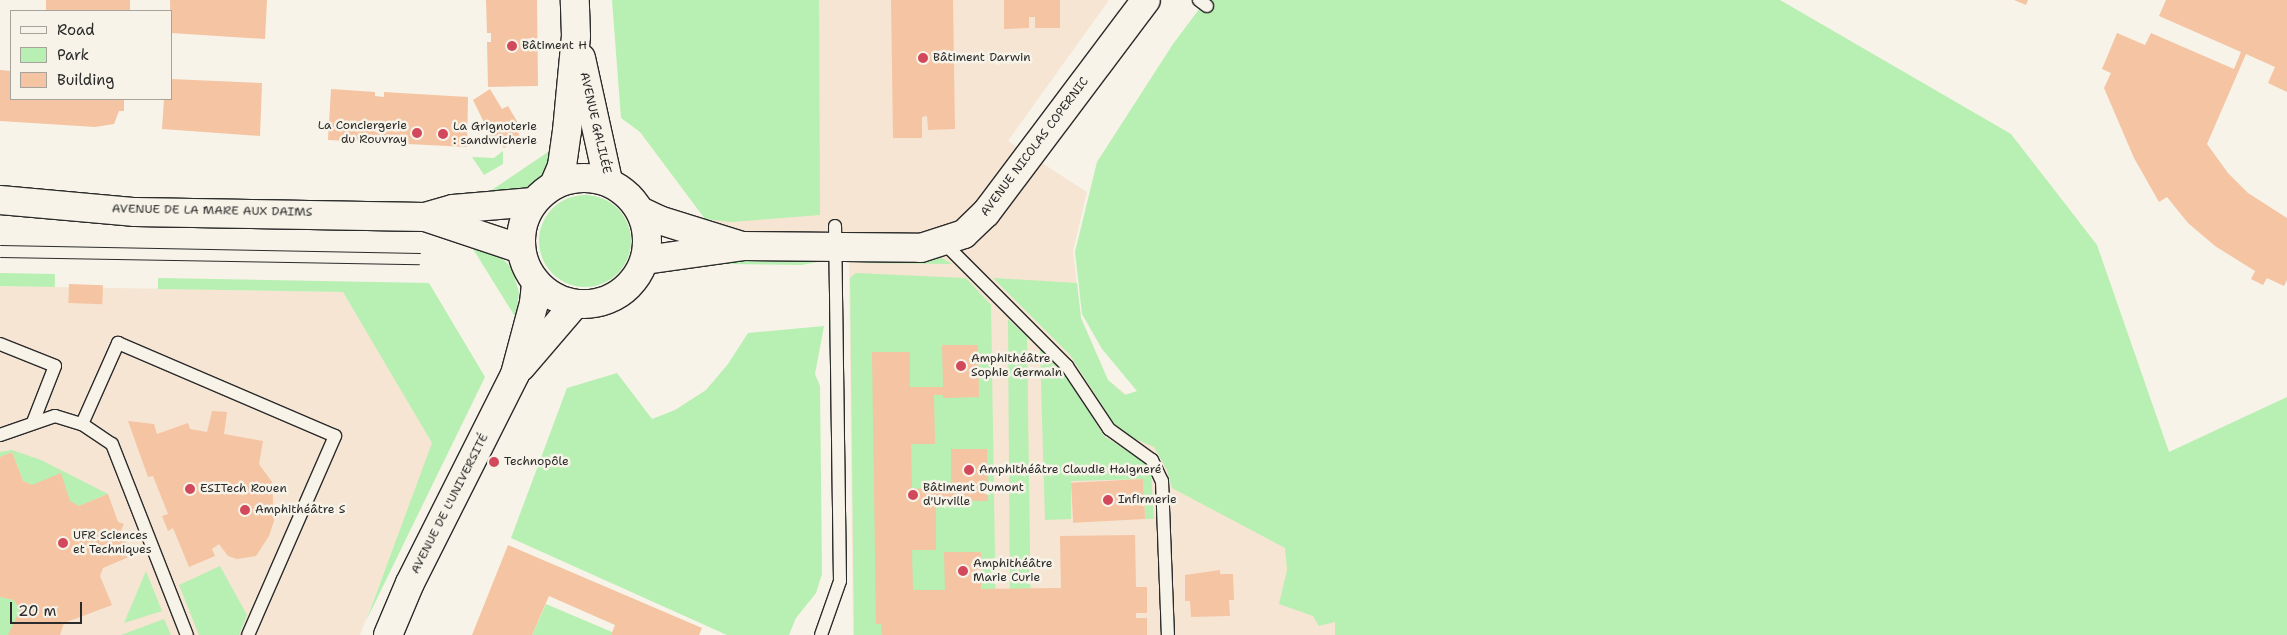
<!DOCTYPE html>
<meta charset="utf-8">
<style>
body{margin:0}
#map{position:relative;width:2287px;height:635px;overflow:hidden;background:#f7f3e8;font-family:"Shantell Sans",sans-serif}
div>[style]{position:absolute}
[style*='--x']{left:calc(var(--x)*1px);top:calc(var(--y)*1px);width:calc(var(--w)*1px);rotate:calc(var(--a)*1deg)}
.built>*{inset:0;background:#f6e5d3}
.green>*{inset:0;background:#b8efb2;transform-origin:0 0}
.round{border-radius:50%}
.building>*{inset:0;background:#f4c4a3;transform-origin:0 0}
.roads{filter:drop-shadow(1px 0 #2b2b2b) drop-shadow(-1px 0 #2b2b2b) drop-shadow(0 1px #2b2b2b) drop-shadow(0 -1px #2b2b2b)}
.service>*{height:12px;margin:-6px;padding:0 6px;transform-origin:6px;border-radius:6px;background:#f7f3e8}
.tertiary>*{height:28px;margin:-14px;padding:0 14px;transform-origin:14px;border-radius:14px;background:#f7f3e8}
.tertiary>.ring{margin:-14px;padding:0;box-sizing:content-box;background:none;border:28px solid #f7f3e8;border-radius:50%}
.tram>*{height:1px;margin:-0.5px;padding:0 0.5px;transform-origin:0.5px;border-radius:0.5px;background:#2b2b2b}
.dots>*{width:14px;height:14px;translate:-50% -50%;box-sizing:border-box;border:2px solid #f7f3e8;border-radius:50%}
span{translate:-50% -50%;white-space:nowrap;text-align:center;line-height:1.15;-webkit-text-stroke:5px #f7f3e8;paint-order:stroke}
.poi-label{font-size:12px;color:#2b2b2b}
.left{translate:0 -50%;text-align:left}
.right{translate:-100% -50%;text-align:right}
.street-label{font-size:12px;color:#2b2b2b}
.legend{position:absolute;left:10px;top:10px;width:162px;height:90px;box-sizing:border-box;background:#f7f3e8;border:1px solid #a5a39c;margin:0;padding:6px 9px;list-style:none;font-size:15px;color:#2b2b2b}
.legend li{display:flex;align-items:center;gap:10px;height:25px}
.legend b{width:25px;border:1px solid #a5a39c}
.scale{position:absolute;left:10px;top:602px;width:72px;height:22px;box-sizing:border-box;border:2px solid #2b2b2b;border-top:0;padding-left:6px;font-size:15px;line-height:18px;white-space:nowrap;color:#2b2b2b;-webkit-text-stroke:4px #f7f3e8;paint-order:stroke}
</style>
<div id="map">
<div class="built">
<i style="clip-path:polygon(616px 0,1109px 0,1008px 141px,1087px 192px,1073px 251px,1081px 318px,1108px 380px,1433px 635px,853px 635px,849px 252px,711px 245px,716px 199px)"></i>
<i style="clip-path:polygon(0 286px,343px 292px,433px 443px,360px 635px,0 635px)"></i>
</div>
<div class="green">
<i style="clip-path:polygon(612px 0,819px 0,820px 215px,731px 222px,705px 219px,640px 132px,621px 118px)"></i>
<i style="clip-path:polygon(1206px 0,1780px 0,2011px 134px,2097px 245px,2169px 452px,2287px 397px,2287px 635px,1335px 635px,1335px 622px,1319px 626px,1313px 616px,1279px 604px,1287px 570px,1285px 548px,1172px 488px,1167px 470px,1154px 447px,1131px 437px,1113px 422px,1070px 355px,993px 278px,1077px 283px,1081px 318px,1108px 380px,1125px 395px,1137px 391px,1102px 349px,1082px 314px,1075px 252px,1097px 162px,1173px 44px)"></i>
<i style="clip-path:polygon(557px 146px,546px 173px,530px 187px,477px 200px)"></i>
<i style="clip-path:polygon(503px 151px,503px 164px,484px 175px,472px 157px,494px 158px)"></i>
<i class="round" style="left:539px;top:195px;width:92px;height:92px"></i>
<i style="clip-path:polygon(468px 241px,495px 252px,511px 267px,519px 292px,516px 318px)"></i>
<i style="clip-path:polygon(937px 255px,952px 264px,863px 263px,861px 260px)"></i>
<i style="clip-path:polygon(726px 259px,812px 259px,818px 262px,802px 265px,728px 264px)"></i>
<i style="left:0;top:273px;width:55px;height:13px;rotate:1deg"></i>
<i style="clip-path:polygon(856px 273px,966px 278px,991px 305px,996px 618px,909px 635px,854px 635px,850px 278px)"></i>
<i style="clip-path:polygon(158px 278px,429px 283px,485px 377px,366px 621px,432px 443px,343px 292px,158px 289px)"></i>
<i style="clip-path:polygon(1008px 319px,1027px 337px,1031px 622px,1010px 622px)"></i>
<i style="clip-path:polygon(824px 326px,815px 374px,820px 386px,822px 574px,816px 593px,796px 618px,789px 635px,727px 635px,511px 538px,567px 388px,617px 373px,652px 419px,675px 410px,706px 390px,728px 364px,748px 333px)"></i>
<i style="clip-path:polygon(1040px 349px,1070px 381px,1104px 436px,1144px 462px,1151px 472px,1154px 519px,1145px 519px,1143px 479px,1071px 481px,1071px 519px,1045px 520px)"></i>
<i style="clip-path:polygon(12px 450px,41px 460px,108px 494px,79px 506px,32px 485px,23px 481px,12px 452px,0 457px,0 452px)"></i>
<i style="clip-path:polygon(220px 566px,247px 615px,239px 635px,199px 635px,179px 585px)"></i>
<i style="clip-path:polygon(146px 571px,162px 611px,124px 623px)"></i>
<i style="clip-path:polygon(0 597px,14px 600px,20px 610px,9px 635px,0 635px)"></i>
<i style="clip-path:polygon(546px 604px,612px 632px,611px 635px,532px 635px)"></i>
<i style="clip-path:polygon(164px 619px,171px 635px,121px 635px)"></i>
</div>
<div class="building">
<i style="left:46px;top:0;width:84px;height:11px"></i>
<i style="clip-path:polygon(170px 0,267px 0,265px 39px,171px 33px)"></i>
<i style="clip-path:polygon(486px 0,537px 0,538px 86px,488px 87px,487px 42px,491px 42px,491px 33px,487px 33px)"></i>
<i style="clip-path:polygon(891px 0,953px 0,955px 129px,928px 130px,927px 116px,922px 117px,922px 138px,893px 138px)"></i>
<i style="clip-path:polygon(1004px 0,1060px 0,1060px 28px,1035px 28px,1035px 17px,1029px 17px,1029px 28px,1004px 29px)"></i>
<i style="clip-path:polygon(2014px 0,2028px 0,2026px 5px)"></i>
<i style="clip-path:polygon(2166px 0,2287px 0,2287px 92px,2268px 83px,2275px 67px,2246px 54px,2207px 144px,2228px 173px,2248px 193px,2287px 218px,2287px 280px,2284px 286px,2267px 278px,2263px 285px,2251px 279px,2255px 271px,2215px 246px,2188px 223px,2167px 197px,2159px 202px,2134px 158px,2104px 88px,2111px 73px,2102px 69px,2117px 33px,2145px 45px,2151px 33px,2234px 69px,2241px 52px,2159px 16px)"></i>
<i style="clip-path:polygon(0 70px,11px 71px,11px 99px,124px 99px,124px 111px,119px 111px,114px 124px,95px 127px,0 121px)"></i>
<i style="clip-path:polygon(171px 79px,262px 83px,260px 136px,162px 129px,164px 99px,171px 99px)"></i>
<i style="clip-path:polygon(331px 89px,375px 92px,375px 96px,384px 97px,384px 92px,468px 97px,467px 147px,328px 140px)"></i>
<i style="clip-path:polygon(490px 89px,502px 109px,508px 106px,518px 123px,514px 125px,521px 138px,504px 148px,496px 136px,492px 139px,473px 100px)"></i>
<i style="left:69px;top:284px;width:34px;height:19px;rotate:2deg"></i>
<i style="clip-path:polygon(942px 345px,978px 345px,979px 397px,943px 398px,943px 395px,934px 395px,935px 444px,911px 444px,912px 488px,951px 491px,951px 449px,987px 449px,988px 501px,936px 500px,936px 550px,912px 550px,913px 590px,945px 590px,944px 552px,981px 552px,981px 589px,1061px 588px,1060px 536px,1135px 535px,1136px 587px,1147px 587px,1147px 613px,1136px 613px,1136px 618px,1147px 618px,1147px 635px,882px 635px,881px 624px,876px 624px,872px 352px,910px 352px,910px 387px,943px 387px)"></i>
<i style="clip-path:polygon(212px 411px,227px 412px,224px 434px,263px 441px,259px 464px,272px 482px,274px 521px,269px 536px,256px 556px,237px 559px,228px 556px,219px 544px,212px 549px,215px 556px,189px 567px,173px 528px,168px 531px,162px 516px,168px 514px,153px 476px,148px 477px,128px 421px,154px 424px,157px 434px,188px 423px,190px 429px,207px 432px)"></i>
<i style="clip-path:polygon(12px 452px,23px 481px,32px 485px,61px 473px,70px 501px,79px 506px,108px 494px,118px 522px,124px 524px,121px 530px,131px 556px,103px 568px,100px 576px,112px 605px,64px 623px,60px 635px,8px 635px,20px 610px,14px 600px,0 597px,0 457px)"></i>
<i style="left:1143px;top:479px;width:40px;height:72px;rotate:87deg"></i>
<i style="clip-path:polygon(508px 545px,702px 628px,699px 635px,611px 635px,615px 625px,549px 596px,532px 635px,472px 635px)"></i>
<i style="clip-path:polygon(1220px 570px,1220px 574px,1233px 574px,1234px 600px,1229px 600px,1230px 616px,1191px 617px,1190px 601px,1185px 601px,1185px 575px)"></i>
</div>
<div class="roads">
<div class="service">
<i style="--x:1199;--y:0;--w:10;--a:37"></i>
<i style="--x:944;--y:243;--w:174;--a:45"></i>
<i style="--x:1067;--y:366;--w:76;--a:56.3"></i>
<i style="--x:1109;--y:429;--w:53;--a:35.8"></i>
<i style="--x:1152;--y:460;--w:23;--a:65"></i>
<i style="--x:1162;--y:481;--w:154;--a:87.8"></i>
<i style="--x:0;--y:344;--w:59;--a:21.8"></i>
<i style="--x:55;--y:366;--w:60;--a:111.4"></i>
<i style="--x:82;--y:424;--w:89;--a:-66"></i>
<i style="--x:118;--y:343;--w:236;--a:23.2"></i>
<i style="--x:335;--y:436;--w:217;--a:113.6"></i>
<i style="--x:0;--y:435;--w:58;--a:-19.1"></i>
<i style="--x:55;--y:416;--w:28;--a:17"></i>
<i style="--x:82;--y:424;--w:36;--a:34"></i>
<i style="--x:112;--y:444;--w:205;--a:68.6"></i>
<i style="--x:821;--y:635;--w:57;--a:-70.6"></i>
<i style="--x:840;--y:581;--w:355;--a:-90.8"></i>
</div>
<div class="tertiary">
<i style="--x:581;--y:58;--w:126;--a:77.6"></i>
<i class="ring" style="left:521px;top:178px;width:98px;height:98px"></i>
<i style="--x:554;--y:185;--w:21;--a:-67"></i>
<i style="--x:562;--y:166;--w:35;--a:-82"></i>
<i style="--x:567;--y:131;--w:95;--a:-84.6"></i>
<i style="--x:576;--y:36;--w:36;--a:-92"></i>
<i style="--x:0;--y:200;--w:136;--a:5.1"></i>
<i style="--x:135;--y:212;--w:290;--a:1"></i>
<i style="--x:425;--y:217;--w:29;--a:-16"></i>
<i style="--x:453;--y:209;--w:80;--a:-5"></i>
<i style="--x:640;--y:211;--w:21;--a:25"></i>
<i style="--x:659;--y:220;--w:84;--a:17.4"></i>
<i style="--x:425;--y:217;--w:101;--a:18.4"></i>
<i style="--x:645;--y:260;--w:99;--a:-8.1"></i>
<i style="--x:743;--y:246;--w:178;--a:0.6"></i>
<i style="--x:921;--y:248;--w:45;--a:-18"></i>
<i style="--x:964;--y:234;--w:30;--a:-44"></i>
<i style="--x:986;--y:213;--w:266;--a:-53.1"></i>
<i style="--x:521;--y:367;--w:83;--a:-49.4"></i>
<i style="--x:388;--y:635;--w:56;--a:-67.1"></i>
<i style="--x:410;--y:583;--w:234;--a:-63.3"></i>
<i style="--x:515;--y:374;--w:73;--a:-75"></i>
<i style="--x:534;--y:303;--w:20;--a:-84"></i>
</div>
</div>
<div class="tram">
<i style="--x:0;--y:245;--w:420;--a:1.1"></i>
<i style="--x:0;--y:257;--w:419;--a:1"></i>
</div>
<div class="dots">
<i style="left:512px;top:46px;background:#d1495b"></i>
<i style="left:923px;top:58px;background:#d1495b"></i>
<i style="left:417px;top:133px;background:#d1495b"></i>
<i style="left:443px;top:134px;background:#d1495b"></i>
<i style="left:961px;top:366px;background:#d1495b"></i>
<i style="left:494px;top:462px;background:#d1495b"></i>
<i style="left:969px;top:470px;background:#d1495b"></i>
<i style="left:190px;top:489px;background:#d1495b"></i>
<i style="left:913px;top:495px;background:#d1495b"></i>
<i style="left:1108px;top:500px;background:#d1495b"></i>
<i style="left:245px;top:510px;background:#d1495b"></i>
<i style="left:63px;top:543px;background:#d1495b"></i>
<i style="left:963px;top:571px;background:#d1495b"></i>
</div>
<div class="poi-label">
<span class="left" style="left:522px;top:46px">Bâtiment H</span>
<span class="left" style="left:933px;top:58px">Bâtiment Darwin</span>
<span class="right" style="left:407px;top:133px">La Conciergerie<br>du Rouvray</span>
<span class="left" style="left:453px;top:134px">La Grignoterie<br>: sandwicherie</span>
<span class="left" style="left:971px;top:366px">Amphithéâtre<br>Sophie Germain</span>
<span class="left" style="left:504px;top:462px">Technopôle</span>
<span class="left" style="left:979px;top:470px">Amphithéâtre Claudie Haigneré</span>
<span class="left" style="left:923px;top:495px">Bâtiment Dumont<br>d'Urville</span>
<span class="left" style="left:200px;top:489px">ESITech Rouen</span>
<span class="left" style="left:1118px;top:500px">Infirmerie</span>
<span class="left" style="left:255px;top:510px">Amphithéâtre S</span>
<span class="left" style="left:73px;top:543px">UFR Sciences<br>et Techniques</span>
<span class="left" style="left:973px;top:571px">Amphithéâtre<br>Marie Curie</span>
</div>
<div class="street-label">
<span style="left:595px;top:123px;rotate:77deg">AVENUE GALILÉE</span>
<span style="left:1035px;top:147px;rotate:-53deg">AVENUE NICOLAS COPERNIC</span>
<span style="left:212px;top:211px;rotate:1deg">AVENUE DE LA MARE AUX DAIMS</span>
<span style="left:450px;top:504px;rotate:-63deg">AVENUE DE L'UNIVERSITÉ</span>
</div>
<ul class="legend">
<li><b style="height:6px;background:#f7f3e8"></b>Road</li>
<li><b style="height:14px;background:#b8efb2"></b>Park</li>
<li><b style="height:14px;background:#f4c4a3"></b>Building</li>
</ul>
<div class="scale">20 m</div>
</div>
